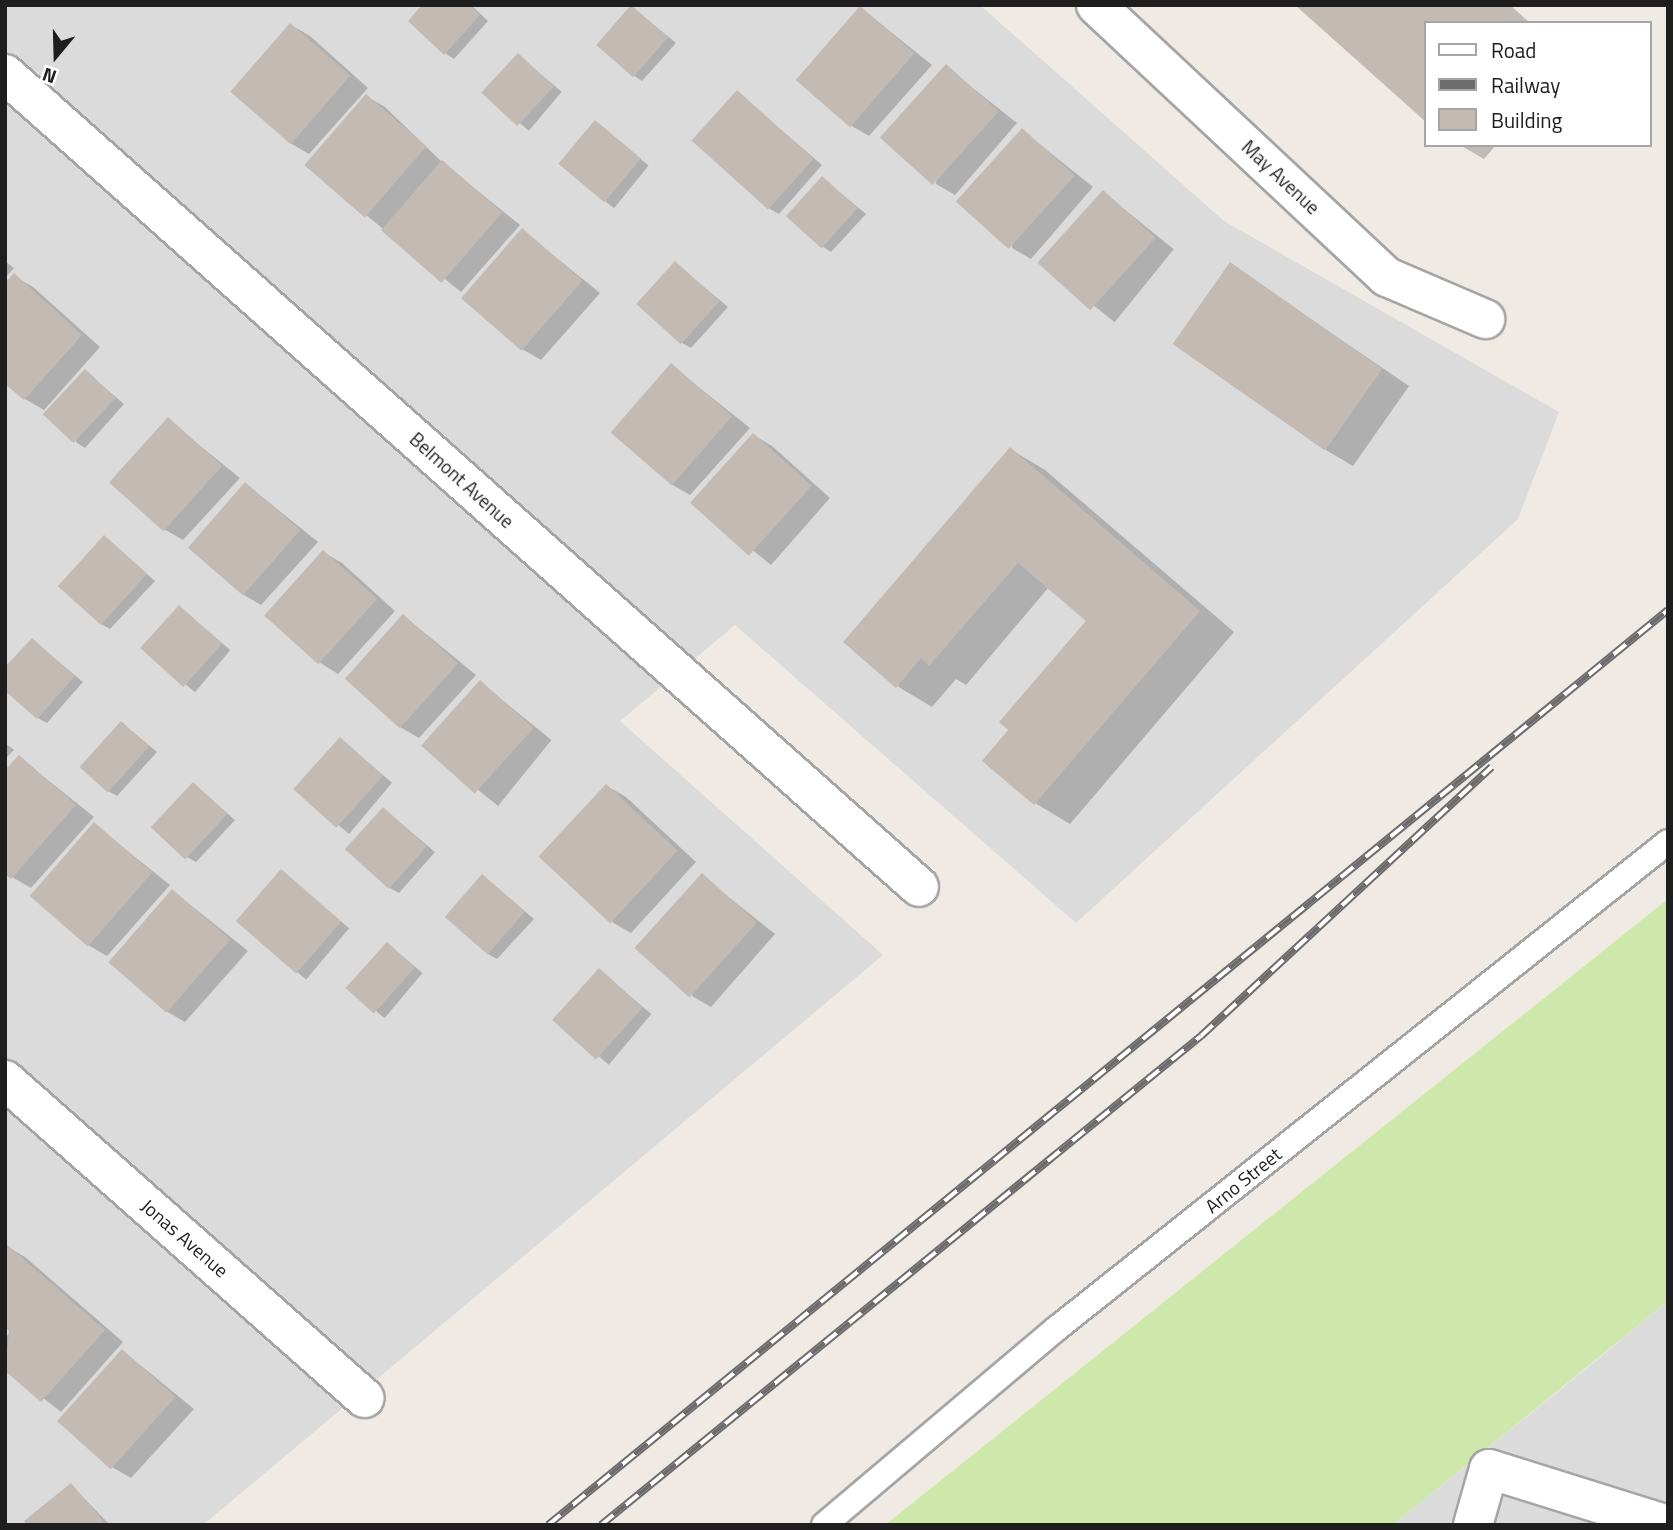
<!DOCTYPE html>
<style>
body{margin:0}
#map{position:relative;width:1673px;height:1530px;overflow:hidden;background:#efeae4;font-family:"Titillium Web",sans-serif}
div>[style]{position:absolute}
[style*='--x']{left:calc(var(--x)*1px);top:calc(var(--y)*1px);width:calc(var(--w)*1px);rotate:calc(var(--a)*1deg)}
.residential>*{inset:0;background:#dcdbdb}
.grass>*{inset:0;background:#cee8ab}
.shadow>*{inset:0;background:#0003;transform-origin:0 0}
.building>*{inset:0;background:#c3bab4;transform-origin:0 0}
.roads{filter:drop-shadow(2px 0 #a5a5a5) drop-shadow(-2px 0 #a5a5a5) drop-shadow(0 2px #a5a5a5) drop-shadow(0 -2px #a5a5a5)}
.lane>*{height:24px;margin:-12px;padding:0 12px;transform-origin:12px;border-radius:12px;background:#fff}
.street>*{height:38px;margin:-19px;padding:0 19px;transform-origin:19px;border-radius:19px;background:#fff}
.rail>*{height:8px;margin-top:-4px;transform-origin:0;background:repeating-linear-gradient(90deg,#fff 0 16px,#6c6c6c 0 32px);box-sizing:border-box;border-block:2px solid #6c6c6c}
span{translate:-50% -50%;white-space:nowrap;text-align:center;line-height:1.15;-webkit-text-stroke:5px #fff;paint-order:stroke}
.street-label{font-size:19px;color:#1e1e1e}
.frame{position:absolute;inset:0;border:7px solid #1e1e1e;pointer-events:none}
.legend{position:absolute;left:1424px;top:21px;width:228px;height:126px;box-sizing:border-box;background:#fff;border:2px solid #a5a5a5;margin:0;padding:9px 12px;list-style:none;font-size:21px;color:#1e1e1e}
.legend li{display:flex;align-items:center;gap:14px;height:35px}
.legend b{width:35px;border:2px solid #a5a5a5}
.north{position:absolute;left:21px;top:21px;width:70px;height:70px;-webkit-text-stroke:5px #fff;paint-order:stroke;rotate:199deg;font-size:19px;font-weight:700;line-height:28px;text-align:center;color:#1e1e1e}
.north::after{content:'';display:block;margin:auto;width:24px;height:32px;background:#1e1e1e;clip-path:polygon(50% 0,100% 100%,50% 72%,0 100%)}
</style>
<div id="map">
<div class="residential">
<i style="clip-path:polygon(5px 5px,980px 5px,1224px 221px,1559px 412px,1518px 519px,1076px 923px,735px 625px,620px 721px,883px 955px,203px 1525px,5px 1525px)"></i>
<i style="clip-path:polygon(1668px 1301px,1668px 1525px,1393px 1525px,1587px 1368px)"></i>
</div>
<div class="grass">
<i style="clip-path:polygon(1668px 899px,1668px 1301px,1393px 1525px,885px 1525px)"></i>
</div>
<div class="shadow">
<i style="clip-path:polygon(425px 5px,471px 5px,488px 21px,454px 59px,445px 53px)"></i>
<i style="clip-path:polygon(1297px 5px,1510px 5px,1530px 23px,1426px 23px,1426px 119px)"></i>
<i style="clip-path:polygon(632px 7px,676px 43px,642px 81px,633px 75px)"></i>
<i style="clip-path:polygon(861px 8px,932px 65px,869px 136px,850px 125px)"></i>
<i style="clip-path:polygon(291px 25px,310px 36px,368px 88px,309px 154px,290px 143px)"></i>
<i style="left:518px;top:55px;width:57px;height:51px;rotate:40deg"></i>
<i style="clip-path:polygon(946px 67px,1017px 123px,955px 195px,936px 184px)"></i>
<i style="clip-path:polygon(738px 93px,822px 165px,779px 214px,770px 209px)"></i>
<i style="clip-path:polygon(366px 96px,385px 107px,442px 162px,520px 225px,461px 292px,366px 215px)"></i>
<i style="left:595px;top:122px;width:69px;height:55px;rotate:39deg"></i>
<i style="clip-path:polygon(1023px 131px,1093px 187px,1031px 259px,1012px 248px)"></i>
<i style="clip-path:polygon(1460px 145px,1496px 145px,1484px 159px)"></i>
<i style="clip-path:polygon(822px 178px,866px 214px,831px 252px,822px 246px)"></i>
<i style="left:1103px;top:192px;width:91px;height:94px;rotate:39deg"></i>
<i style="clip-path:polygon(522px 230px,600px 293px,541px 360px,522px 349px)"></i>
<i style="clip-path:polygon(5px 261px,14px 268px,5px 278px)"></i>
<i style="clip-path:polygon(675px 263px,728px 307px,691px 348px,682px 343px)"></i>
<i style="clip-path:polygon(1231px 265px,1409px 386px,1353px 466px,1326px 450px)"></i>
<i style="clip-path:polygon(14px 276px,33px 287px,100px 347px,44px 410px,25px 399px)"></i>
<i style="clip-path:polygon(672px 366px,750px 428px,690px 495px,671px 484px)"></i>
<i style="clip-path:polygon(85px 371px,124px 404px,85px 448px,76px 442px)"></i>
<i style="clip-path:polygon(168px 420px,240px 478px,183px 540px,164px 529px)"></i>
<i style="clip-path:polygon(753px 435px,772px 446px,830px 498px,771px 565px,693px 502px)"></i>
<i style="clip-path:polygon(1010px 449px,1045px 470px,1234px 632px,1070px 824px,1035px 803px,1010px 730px,1088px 621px,1049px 587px,966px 685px,956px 679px,932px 707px,897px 686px)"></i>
<i style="clip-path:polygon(246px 484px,318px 542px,261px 605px,242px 594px)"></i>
<i style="clip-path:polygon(104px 537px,155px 581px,110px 629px,101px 624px)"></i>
<i style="clip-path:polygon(323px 552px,342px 563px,395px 611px,338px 674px,319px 662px)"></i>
<i style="left:179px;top:607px;width:67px;height:55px;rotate:40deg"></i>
<i style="clip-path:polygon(404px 616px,476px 675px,419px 738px,400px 727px)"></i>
<i style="clip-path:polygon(32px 640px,83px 682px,47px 723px,38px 718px)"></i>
<i style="left:480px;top:682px;width:92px;height:85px;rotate:39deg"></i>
<i style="clip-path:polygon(122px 723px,157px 752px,117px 796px,108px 791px)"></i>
<i style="left:340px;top:739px;width:68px;height:67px;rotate:40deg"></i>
<i style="clip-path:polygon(5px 743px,14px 750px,5px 759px)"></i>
<i style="clip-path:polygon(19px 757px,94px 817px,31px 888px,12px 877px)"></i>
<i style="clip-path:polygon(194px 784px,235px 820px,196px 862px,187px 857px)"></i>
<i style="clip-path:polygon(607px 786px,626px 797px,696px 862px,631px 933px,612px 922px)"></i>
<i style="clip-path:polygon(384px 809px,435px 852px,399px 893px,390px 888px)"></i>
<i style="clip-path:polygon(95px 825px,170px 885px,107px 956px,88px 945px)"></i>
<i style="left:281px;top:871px;width:89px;height:67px;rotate:40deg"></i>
<i style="clip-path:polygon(483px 876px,534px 919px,497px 959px,488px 954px)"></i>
<i style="clip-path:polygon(702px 876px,775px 934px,711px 1007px,692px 996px)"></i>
<i style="clip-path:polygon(173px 891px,248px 951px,185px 1022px,166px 1011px)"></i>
<i style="left:388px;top:944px;width:45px;height:59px;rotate:40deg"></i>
<i style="left:600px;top:971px;width:67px;height:66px;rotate:40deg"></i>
<i style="clip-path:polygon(6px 1246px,25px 1257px,123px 1342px,61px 1412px,5px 1368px,5px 1338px,11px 1331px)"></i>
<i style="clip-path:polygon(123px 1351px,194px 1409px,131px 1478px,112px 1467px)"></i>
<i style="clip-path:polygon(71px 1485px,110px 1525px,29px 1525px)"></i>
</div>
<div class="building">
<i style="clip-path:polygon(422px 5px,470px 5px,480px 15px,444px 55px,408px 21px)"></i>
<i style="left:631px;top:5px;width:49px;height:53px;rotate:41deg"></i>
<i style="clip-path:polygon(1295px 5px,1500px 5px,1515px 18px,1511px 23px,1426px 23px,1426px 122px)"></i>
<i style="left:860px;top:6px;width:72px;height:98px;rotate:41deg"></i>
<i style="left:290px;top:23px;width:80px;height:91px;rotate:41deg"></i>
<i style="left:518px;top:53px;width:49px;height:54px;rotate:43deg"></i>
<i style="left:946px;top:64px;width:71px;height:99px;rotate:42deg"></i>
<i style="left:737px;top:90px;width:103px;height:68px;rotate:42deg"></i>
<i style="left:366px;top:94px;width:80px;height:94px;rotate:41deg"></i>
<i style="left:595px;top:120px;width:60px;height:57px;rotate:40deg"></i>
<i style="left:1022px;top:128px;width:71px;height:99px;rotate:42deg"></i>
<i style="left:442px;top:160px;width:80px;height:93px;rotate:41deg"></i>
<i style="left:822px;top:176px;width:48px;height:54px;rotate:42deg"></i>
<i style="left:1103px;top:190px;width:71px;height:98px;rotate:42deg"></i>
<i style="left:522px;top:228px;width:80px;height:93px;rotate:41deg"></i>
<i style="left:675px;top:261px;width:60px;height:58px;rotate:42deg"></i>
<i style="left:1230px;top:262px;width:186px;height:100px;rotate:35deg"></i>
<i style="clip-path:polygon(14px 273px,82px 335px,24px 400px,5px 384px,5px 283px)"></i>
<i style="left:671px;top:363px;width:81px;height:92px;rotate:41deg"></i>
<i style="left:85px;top:369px;width:42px;height:62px;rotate:43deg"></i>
<i style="left:168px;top:417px;width:73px;height:88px;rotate:42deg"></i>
<i style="left:753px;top:433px;width:79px;height:94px;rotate:42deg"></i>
<i style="clip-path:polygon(1010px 447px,1200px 611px,1034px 805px,982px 761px,1008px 730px,999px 722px,1086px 621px,1018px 563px,929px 666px,921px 658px,896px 688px,843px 642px)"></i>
<i style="left:245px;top:482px;width:73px;height:87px;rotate:41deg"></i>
<i style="left:104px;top:535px;width:58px;height:69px;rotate:42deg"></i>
<i style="left:323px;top:550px;width:73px;height:88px;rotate:42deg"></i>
<i style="left:179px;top:605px;width:58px;height:58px;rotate:42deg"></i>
<i style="left:403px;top:614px;width:74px;height:87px;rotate:42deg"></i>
<i style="clip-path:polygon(32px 638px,75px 676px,37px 719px,5px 691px,5px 667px)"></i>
<i style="left:480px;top:680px;width:72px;height:88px;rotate:42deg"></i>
<i style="left:121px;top:721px;width:38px;height:62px;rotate:42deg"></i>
<i style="left:340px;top:737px;width:58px;height:70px;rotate:42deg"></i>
<i style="clip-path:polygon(19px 755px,76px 805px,11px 879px,5px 874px,5px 770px)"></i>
<i style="left:193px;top:782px;width:47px;height:62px;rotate:43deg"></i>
<i style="left:606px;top:784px;width:98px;height:99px;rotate:43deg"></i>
<i style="left:383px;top:807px;width:59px;height:57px;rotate:42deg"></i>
<i style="left:94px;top:822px;width:77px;height:98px;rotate:41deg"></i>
<i style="left:281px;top:869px;width:80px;height:69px;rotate:41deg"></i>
<i style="left:702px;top:873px;width:74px;height:101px;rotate:42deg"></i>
<i style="left:482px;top:874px;width:57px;height:57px;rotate:41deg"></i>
<i style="left:172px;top:889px;width:77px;height:97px;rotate:41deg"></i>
<i style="left:387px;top:942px;width:38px;height:62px;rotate:42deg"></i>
<i style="left:599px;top:968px;width:59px;height:70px;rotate:42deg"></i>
<i style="clip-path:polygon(5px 1243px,105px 1330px,41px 1402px,5px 1371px,9px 1331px,5px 1328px)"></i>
<i style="left:122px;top:1349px;width:72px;height:97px;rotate:42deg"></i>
<i style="clip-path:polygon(71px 1483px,105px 1523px,27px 1525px,24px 1521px)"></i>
</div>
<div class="roads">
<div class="lane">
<i style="--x:824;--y:1525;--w:304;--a:-40.2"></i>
<i style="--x:1056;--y:1329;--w:782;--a:-38.51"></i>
</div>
<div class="street">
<i style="--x:1096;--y:5;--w:398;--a:43.1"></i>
<i style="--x:1387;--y:277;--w:107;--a:23.2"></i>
<i style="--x:5;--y:74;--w:1223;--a:41.65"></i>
<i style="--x:5;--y:1080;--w:480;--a:41.5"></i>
<i style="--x:1473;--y:1525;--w:58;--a:-74.1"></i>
<i style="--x:1489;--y:1469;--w:188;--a:17.4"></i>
</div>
</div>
<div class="rail">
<i style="--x:548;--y:1525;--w:1446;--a:-39.25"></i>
<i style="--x:601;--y:1525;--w:774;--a:-39.18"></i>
<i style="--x:1201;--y:1036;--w:396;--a:-42.8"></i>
</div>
<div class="street-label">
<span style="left:1281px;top:177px;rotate:43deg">May Avenue</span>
<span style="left:462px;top:480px;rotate:42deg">Belmont Avenue</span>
<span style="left:1243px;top:1180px;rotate:-39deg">Arno Street</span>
<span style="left:185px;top:1238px;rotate:41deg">Jonas Avenue</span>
</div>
<div class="frame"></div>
<ul class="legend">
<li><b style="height:9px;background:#fff"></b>Road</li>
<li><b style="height:9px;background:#6c6c6c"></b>Railway</li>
<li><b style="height:19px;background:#c3bab4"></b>Building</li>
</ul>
<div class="north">N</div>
</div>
